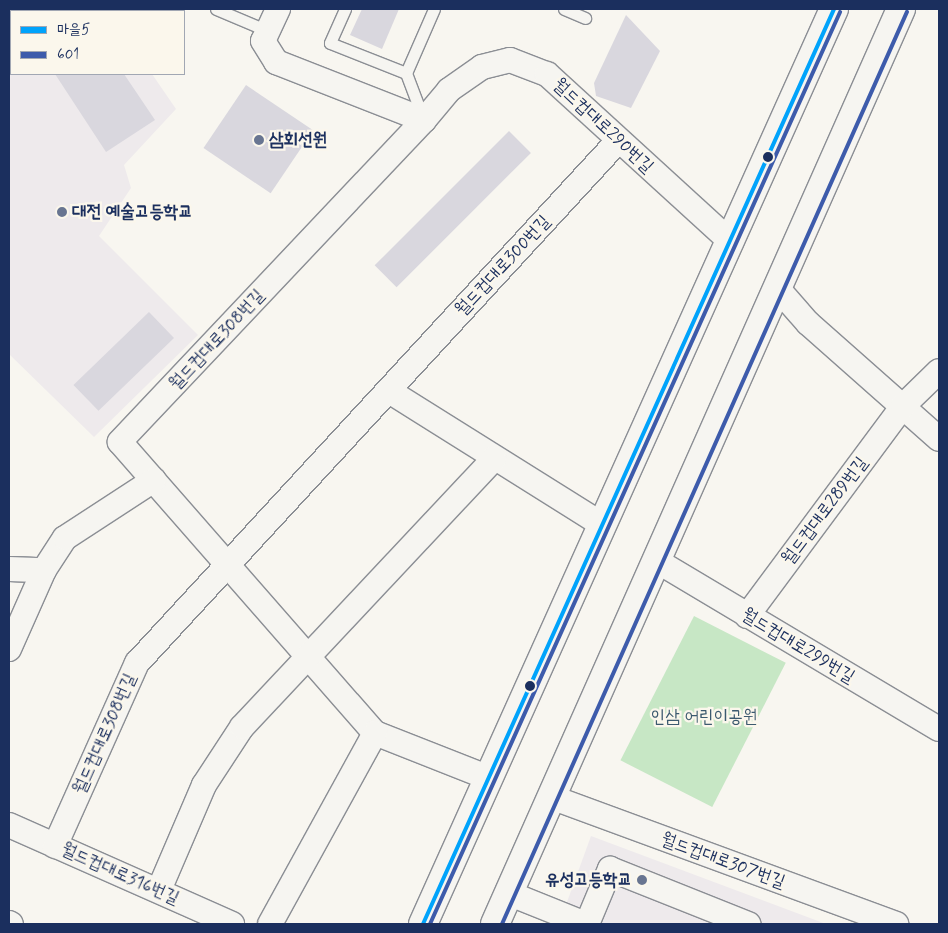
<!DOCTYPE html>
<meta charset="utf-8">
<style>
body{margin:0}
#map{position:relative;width:948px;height:933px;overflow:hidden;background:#f8f6f0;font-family:Mynerve,"Poor Story",sans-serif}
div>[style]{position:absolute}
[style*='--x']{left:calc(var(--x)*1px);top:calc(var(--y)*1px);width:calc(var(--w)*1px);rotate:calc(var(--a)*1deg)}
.built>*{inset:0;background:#eeeaec}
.green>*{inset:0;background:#c7e7c5;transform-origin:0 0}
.building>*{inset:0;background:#d9d7de;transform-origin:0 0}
.roads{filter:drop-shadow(1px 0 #8b8e94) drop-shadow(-1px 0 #8b8e94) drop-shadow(0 1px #8b8e94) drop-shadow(0 -1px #8b8e94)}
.lane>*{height:11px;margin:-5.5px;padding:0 5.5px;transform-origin:5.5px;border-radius:5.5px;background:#f6f5f1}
.street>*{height:24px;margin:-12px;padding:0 12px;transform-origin:12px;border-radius:12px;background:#f6f5f1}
.secondary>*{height:28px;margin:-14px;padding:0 14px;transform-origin:14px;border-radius:14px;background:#f6f5f1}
.bus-1>*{height:4px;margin:-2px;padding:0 2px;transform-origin:2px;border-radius:2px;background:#00a3fb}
.bus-2>*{height:4px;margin:-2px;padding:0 2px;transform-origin:2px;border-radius:2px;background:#3d5bab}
.dots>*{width:14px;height:14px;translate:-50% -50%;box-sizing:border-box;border:2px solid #fbf7ec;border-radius:50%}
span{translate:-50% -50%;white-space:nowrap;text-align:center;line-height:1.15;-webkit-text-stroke:4.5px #fbf7ec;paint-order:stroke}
.street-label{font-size:18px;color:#1b2f5e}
.poi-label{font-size:18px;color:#1b2f5e;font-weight:700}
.left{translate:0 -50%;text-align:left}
.right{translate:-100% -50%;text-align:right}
.park-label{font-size:18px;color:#3c5a6f}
.frame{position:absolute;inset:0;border:10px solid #1b2f5e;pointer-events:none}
.legend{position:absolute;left:10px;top:10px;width:175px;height:65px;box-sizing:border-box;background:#fbf7ec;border:1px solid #a1a7b3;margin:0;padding:6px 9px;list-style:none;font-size:15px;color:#1b2f5e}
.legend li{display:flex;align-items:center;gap:10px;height:25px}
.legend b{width:25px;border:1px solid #a1a7b3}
</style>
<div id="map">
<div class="built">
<i style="clip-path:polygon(9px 9px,109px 11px,11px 11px,11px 74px,152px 74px,176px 109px,124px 165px,131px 188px,99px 236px,198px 335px,94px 437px,9px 354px)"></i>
<i style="clip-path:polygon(591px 836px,826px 924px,559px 924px)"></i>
</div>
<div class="green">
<i style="left:694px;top:616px;width:103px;height:162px;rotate:27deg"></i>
</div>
<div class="building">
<i style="left:13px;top:9px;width:61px;height:2px"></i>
<i style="clip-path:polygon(362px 9px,399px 9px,382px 49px,350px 35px)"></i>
<i style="clip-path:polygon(626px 15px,660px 51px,631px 108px,596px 96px,594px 83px)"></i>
<i style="clip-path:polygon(55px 74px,124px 74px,155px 120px,106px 152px)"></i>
<i style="left:246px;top:85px;width:81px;height:76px;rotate:34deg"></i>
<i style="left:509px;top:131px;width:31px;height:190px;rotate:45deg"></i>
<i style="left:149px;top:312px;width:36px;height:105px;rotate:46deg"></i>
</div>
<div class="roads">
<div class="lane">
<i style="--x:216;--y:9;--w:56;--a:22.9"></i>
<i style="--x:345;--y:9;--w:37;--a:114"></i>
<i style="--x:330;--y:43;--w:82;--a:21.5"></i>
<i style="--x:564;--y:9;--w:23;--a:23"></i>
<i style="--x:423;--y:118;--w:48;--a:-110.7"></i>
<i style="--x:406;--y:73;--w:70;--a:-66.4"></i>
</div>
<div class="street">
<i style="--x:278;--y:9;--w:35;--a:115"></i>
<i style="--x:263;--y:41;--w:25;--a:58"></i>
<i style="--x:276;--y:62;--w:159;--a:21.4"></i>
<i style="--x:424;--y:120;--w:39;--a:-50"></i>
<i style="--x:449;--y:90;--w:40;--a:-34.9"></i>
<i style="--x:482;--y:67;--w:29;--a:-14"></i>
<i style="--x:510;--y:60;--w:40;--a:21"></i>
<i style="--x:547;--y:74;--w:249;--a:42.4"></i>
<i style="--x:424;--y:120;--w:443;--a:133.4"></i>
<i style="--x:120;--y:442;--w:387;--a:48.8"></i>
<i style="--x:375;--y:733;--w:123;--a:21.5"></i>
<i style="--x:779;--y:290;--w:44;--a:48.7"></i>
<i style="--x:808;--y:323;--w:175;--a:41.5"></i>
<i style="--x:389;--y:391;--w:252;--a:32.1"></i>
<i style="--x:657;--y:561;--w:328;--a:30.8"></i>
<i style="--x:9;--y:569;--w:35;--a:2"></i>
<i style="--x:747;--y:616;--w:262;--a:-53.4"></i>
<i style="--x:903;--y:406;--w:50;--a:-44.2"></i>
<i style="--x:9;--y:649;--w:86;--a:-66.1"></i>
<i style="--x:44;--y:570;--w:38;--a:-57"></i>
<i style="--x:65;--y:538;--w:106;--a:-33.1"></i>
<i style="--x:551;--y:797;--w:368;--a:20.2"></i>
<i style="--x:9;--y:825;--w:244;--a:23.9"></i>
<i style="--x:55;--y:846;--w:201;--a:-65.9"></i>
<i style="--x:137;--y:663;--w:710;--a:-47.34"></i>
<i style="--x:159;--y:890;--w:114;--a:-66.8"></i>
<i style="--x:204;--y:785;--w:69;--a:-56.8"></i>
<i style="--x:242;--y:727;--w:368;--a:-46.8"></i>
<i style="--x:508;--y:893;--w:83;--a:21.9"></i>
<i style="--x:9;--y:923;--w:2;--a:27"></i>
<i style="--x:270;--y:924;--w:218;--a:-61.2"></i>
<i style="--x:587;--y:924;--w:60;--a:-67.3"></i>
<i style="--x:610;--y:869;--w:149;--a:21.7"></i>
</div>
<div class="secondary">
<i style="--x:423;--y:924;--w:1003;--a:-65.81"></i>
<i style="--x:495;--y:924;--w:1001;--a:-66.07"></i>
</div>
</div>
<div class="bus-1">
<i style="--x:423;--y:924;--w:1003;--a:-65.81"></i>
</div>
<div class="bus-2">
<i style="--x:430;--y:924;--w:1000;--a:-65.79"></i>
<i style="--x:502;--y:924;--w:998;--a:-66.06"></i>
</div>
<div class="dots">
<i style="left:259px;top:140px;background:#687591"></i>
<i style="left:768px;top:157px;background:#1b2f5e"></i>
<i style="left:62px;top:212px;background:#687591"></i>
<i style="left:530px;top:686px;background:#1b2f5e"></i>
<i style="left:642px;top:880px;background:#687591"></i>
</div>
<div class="street-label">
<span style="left:603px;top:126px;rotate:43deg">월드컵대로290번길</span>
<span style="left:503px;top:266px;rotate:-47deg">월드컵대로300번길</span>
<span style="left:217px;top:340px;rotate:-47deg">월드컵대로308번길</span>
<span style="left:825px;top:511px;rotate:-53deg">월드컵대로289번길</span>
<span style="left:798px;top:646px;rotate:31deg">월드컵대로299번길</span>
<span style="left:105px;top:734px;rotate:-66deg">월드컵대로308번길</span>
<span style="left:723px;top:861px;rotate:20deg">월드컵대로307번길</span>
<span style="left:120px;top:874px;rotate:24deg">월드컵대로316번길</span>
</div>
<div class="poi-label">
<span class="left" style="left:269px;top:140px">삼회선원</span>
<span class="left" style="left:72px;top:212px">대전 예술고등학교</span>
<span class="right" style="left:632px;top:880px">유성고등학교</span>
</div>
<div class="park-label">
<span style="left:704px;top:717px">인삼 어린이공원</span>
</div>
<div class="frame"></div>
<ul class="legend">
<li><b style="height:6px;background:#00a3fb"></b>마을5</li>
<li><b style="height:6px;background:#3d5bab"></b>601</li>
</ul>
</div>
